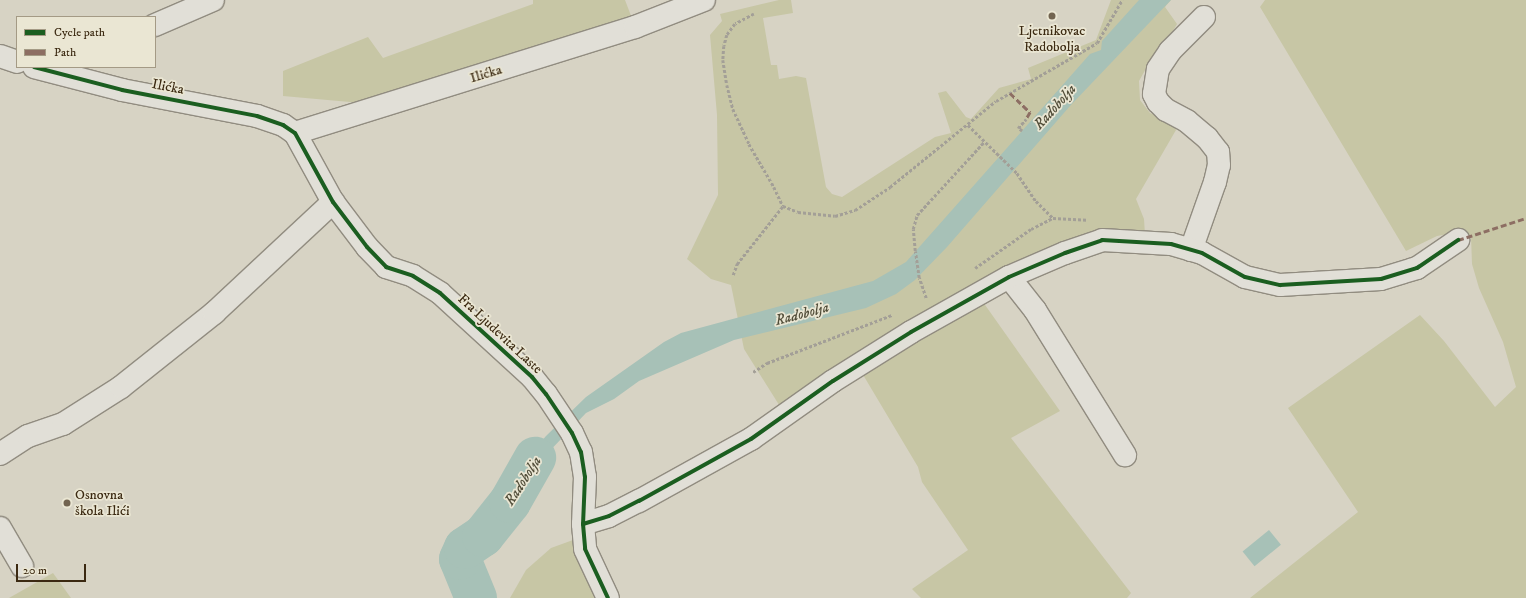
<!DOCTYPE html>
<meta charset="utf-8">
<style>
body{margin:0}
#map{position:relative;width:1526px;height:598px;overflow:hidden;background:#d7d3c4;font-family:"IM FELL DW Pica",serif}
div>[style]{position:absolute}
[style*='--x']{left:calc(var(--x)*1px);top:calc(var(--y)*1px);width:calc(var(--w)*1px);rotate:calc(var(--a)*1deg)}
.green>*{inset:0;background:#c7c6a5}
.water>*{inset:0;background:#a7c1b7;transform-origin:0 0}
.river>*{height:42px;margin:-21px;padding:0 21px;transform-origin:21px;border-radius:21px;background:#a7c1b7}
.path>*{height:2.5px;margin-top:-1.25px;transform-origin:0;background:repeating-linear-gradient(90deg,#a39f97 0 3px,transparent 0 5px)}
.roads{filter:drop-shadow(1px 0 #918c80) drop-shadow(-1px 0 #918c80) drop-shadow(0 1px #918c80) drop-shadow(0 -1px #918c80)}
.minor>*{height:22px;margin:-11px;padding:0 11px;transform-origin:11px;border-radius:11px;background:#e1dfd7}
.quiet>*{height:3px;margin-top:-1.5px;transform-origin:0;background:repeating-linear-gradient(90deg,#8d6e63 0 6px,transparent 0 9px)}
.cycleway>*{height:4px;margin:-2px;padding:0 2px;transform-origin:2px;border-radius:2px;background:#1b5e20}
.dots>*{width:11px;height:11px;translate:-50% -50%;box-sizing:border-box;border:2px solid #eae6d3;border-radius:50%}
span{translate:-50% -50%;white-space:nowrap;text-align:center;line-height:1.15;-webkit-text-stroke:3.5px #eae6d3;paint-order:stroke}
.poi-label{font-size:14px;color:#3b2911}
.left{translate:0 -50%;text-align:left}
.street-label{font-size:14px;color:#3b2911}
.water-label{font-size:15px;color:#514d39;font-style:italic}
.legend{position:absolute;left:16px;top:16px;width:140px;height:52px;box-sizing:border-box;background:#eae6d3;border:1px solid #a49a85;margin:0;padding:5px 7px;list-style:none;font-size:12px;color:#3b2911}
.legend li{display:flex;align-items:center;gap:8px;height:20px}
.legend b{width:20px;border:1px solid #a49a85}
.scale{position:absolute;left:16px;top:564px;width:70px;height:18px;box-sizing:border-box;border:2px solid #3b2911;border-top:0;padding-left:5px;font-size:12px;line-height:14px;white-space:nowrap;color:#3b2911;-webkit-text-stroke:3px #eae6d3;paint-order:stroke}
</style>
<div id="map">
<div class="green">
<i style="clip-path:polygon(533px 0,625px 0,633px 21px,361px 103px,283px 96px,283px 71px,368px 37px,383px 58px,533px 4px)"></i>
<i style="clip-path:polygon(779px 0,791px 0,793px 13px,763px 18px,771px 65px,777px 65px,779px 79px,796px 76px,806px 78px,826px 187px,832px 194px,842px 197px,935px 137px,951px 133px,938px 93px,946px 91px,966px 117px,971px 119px,999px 88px,1031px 79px,1028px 68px,1096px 40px,1111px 0,1171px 0,1165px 7px,1177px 24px,1170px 36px,1158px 47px,1139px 81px,1140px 100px,1150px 113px,1173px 123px,1176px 130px,1136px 199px,1144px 219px,1145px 235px,978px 295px,1060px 411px,1011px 438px,1131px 593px,1127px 598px,921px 598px,912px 589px,968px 550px,922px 482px,918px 467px,856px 363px,781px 408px,744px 349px,731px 285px,711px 279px,687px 259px,718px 195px,717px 115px,710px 35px,722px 21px,720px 14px)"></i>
<i style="clip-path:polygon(1265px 0,1526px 0,1526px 598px,1250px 598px,1358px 512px,1288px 408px,1420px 315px,1444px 341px,1495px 407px,1516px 387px,1503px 342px,1479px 288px,1472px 264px,1471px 236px,1460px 232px,1437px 236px,1406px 251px,1260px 7px)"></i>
<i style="clip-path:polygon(584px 536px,608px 598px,510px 598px,526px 570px,551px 548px)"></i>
<i style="clip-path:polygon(53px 573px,71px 598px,9px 598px)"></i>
</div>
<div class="water">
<i style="clip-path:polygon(1139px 0,1171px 0,1070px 106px,947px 247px,915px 280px,896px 294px,866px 308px,734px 340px,639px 381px,614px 399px,586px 413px,540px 461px,538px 466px,542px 471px,514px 513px,496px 503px,509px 479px,546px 436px,586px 397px,664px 342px,681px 333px,873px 281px,906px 262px,1090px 54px,1101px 50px,1102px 41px)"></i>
<i style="left:1269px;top:530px;width:19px;height:34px;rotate:51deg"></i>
</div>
<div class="river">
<i style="--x:476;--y:598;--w:42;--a:-112.3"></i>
<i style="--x:460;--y:559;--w:12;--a:-66"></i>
<i style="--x:465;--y:548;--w:22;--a:-34"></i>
<i style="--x:483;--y:536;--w:43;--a:-51.5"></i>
<i style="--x:510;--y:502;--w:51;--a:-60.4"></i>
</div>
<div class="path">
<i style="--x:754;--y:14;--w:21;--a:152"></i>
<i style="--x:735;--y:24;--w:14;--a:126"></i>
<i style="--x:727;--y:35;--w:11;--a:105"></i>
<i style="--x:724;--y:46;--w:14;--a:94"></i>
<i style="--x:723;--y:60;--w:25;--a:81"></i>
<i style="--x:727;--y:85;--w:25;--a:76"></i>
<i style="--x:733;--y:109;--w:38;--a:65"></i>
<i style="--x:749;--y:144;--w:50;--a:59.8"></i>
<i style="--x:774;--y:187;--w:21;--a:65"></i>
<i style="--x:783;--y:206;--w:16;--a:22"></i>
<i style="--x:798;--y:212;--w:37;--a:6"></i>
<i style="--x:835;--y:216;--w:21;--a:-17"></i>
<i style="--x:855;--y:210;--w:42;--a:-33.3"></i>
<i style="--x:890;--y:187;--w:136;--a:-39.1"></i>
<i style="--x:996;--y:101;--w:116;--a:-29.9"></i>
<i style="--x:1097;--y:43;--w:50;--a:-59.8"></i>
<i style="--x:968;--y:125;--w:69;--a:44.4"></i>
<i style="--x:1017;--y:173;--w:34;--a:56"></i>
<i style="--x:1036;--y:201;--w:24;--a:45"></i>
<i style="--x:1022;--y:131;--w:5;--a:-143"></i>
<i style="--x:1018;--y:128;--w:12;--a:-48"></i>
<i style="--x:975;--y:268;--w:68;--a:-34.9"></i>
<i style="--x:1031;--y:229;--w:25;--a:-27"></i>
<i style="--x:1053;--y:218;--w:34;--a:3"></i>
<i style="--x:733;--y:275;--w:12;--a:-70"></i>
<i style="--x:737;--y:264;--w:74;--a:-51.6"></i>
<i style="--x:926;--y:298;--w:21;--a:-109"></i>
<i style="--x:919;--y:278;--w:27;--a:-98"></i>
<i style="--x:915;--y:251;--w:22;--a:-95"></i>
<i style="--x:913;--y:229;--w:15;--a:-74"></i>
<i style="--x:917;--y:215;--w:99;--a:-47.5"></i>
<i style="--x:753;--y:372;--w:17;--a:-33"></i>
<i style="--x:767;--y:363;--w:134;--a:-21"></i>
</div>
<div class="roads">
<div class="minor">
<i style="--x:155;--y:25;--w:63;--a:-23.3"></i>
<i style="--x:0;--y:56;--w:18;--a:19"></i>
<i style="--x:34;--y:67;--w:91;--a:14.6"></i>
<i style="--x:122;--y:90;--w:137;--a:10.9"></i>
<i style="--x:257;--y:116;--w:28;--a:19"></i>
<i style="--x:283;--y:125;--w:14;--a:34"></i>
<i style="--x:295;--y:133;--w:79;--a:61.2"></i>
<i style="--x:333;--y:202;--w:56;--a:52.9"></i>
<i style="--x:367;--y:247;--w:28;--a:46"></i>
<i style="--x:386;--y:267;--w:28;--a:18"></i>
<i style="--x:413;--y:276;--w:32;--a:32"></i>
<i style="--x:440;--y:293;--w:125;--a:42.4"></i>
<i style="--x:532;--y:377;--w:22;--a:51"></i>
<i style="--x:546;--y:394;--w:47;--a:56.3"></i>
<i style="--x:572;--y:433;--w:21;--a:65"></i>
<i style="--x:581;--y:452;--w:25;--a:81"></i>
<i style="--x:585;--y:477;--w:47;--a:92.4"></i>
<i style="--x:583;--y:524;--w:25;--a:85"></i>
<i style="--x:585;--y:549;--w:54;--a:64.9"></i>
<i style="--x:295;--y:133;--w:356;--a:-17.3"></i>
<i style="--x:635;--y:27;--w:74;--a:-21.4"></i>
<i style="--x:1191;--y:250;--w:72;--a:-70.6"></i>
<i style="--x:1215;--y:182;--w:17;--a:-77"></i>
<i style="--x:1219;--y:165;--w:13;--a:-94"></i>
<i style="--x:1218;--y:152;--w:18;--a:-128"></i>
<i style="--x:1207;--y:138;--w:26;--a:-140"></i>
<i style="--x:1187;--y:121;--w:24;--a:-152"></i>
<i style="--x:1166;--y:110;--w:11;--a:-135"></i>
<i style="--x:1158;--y:102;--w:9;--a:-117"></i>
<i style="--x:1154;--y:94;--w:25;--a:-81"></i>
<i style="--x:1158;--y:69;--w:22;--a:-56"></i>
<i style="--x:1170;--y:51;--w:48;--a:-45"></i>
<i style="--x:1009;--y:277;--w:42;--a:51.8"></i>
<i style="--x:1035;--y:310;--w:171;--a:58.2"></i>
<i style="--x:0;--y:454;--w:33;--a:-33"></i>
<i style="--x:28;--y:436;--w:37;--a:-19"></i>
<i style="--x:63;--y:424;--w:69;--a:-32.5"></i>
<i style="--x:121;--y:387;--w:119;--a:-38.5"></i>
<i style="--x:214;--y:313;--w:163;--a:-43"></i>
<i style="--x:583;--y:524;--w:27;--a:-17"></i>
<i style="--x:609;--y:516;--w:34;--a:-27"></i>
<i style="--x:639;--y:501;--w:128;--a:-29"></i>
<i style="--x:751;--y:439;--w:100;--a:-35.3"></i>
<i style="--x:833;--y:381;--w:92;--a:-32.1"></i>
<i style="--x:911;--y:332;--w:112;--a:-29.3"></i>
<i style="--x:1009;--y:277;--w:61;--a:-23.2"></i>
<i style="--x:1065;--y:253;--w:39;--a:-19"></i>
<i style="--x:1102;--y:240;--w:69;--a:3.3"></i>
<i style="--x:1171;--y:244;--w:32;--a:16"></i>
<i style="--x:1202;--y:253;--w:49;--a:29.2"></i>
<i style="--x:1245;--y:277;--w:36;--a:13"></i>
<i style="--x:1280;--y:285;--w:101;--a:-3.4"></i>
<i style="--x:1381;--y:279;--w:38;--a:-17"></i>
<i style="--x:1417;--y:268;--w:50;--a:-34.3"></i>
<i style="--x:0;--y:528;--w:44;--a:59.9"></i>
</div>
</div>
<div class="quiet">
<i style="--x:1010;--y:93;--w:28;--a:44"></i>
<i style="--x:1030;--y:112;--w:8;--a:120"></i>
<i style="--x:1458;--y:240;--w:71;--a:-17.9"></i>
</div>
<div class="cycleway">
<i style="--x:34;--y:67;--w:91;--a:14.6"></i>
<i style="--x:122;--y:90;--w:137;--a:10.9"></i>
<i style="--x:257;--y:116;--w:28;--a:19"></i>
<i style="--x:283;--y:125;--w:14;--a:34"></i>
<i style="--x:295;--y:133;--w:79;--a:61.2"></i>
<i style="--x:333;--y:202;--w:56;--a:52.9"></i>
<i style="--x:367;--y:247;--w:28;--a:46"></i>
<i style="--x:386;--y:267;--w:28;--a:18"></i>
<i style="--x:413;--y:276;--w:32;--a:32"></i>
<i style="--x:440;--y:293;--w:125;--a:42.4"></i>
<i style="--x:532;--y:377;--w:22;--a:51"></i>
<i style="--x:546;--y:394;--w:47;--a:56.3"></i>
<i style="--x:572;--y:433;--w:21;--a:65"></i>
<i style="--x:581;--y:452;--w:25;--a:81"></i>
<i style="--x:585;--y:477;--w:47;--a:92.4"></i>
<i style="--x:583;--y:524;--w:25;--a:85"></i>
<i style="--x:585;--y:549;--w:54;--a:64.9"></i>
<i style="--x:583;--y:524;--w:27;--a:-17"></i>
<i style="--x:609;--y:516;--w:34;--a:-27"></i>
<i style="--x:639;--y:501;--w:128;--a:-29"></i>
<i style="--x:751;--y:439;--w:100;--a:-35.3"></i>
<i style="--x:833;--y:381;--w:92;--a:-32.1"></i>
<i style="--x:911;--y:332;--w:112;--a:-29.3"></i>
<i style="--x:1009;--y:277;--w:61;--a:-23.2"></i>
<i style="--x:1065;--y:253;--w:39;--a:-19"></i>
<i style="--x:1102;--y:240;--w:69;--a:3.3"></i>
<i style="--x:1171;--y:244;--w:32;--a:16"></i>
<i style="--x:1202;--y:253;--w:49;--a:29.2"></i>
<i style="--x:1245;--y:277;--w:36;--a:13"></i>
<i style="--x:1280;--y:285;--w:101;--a:-3.4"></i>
<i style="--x:1381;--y:279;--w:38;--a:-17"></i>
<i style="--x:1417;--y:268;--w:50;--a:-34.3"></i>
</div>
<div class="dots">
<i style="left:1052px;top:16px;background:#726450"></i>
<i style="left:67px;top:503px;background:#726450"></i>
</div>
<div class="poi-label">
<span style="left:1052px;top:39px">Ljetnikovac<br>Radobolja</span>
<span class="left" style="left:75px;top:503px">Osnovna<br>škola Ilići</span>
</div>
<div class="street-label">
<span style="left:486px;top:74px;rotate:-17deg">Ilićka</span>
<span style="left:168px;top:87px;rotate:11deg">Ilićka</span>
<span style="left:500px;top:334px;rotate:43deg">Fra Ljudevita Laste</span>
</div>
<div class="water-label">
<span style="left:1055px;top:107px;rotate:-48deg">Radobolja</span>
<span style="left:802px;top:314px;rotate:-15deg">Radobolja</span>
<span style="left:523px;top:481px;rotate:-57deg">Radobolja</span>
</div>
<ul class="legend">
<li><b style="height:5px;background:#1b5e20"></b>Cycle path</li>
<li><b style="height:5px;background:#8d6e63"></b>Path</li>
</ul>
<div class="scale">20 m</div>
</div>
